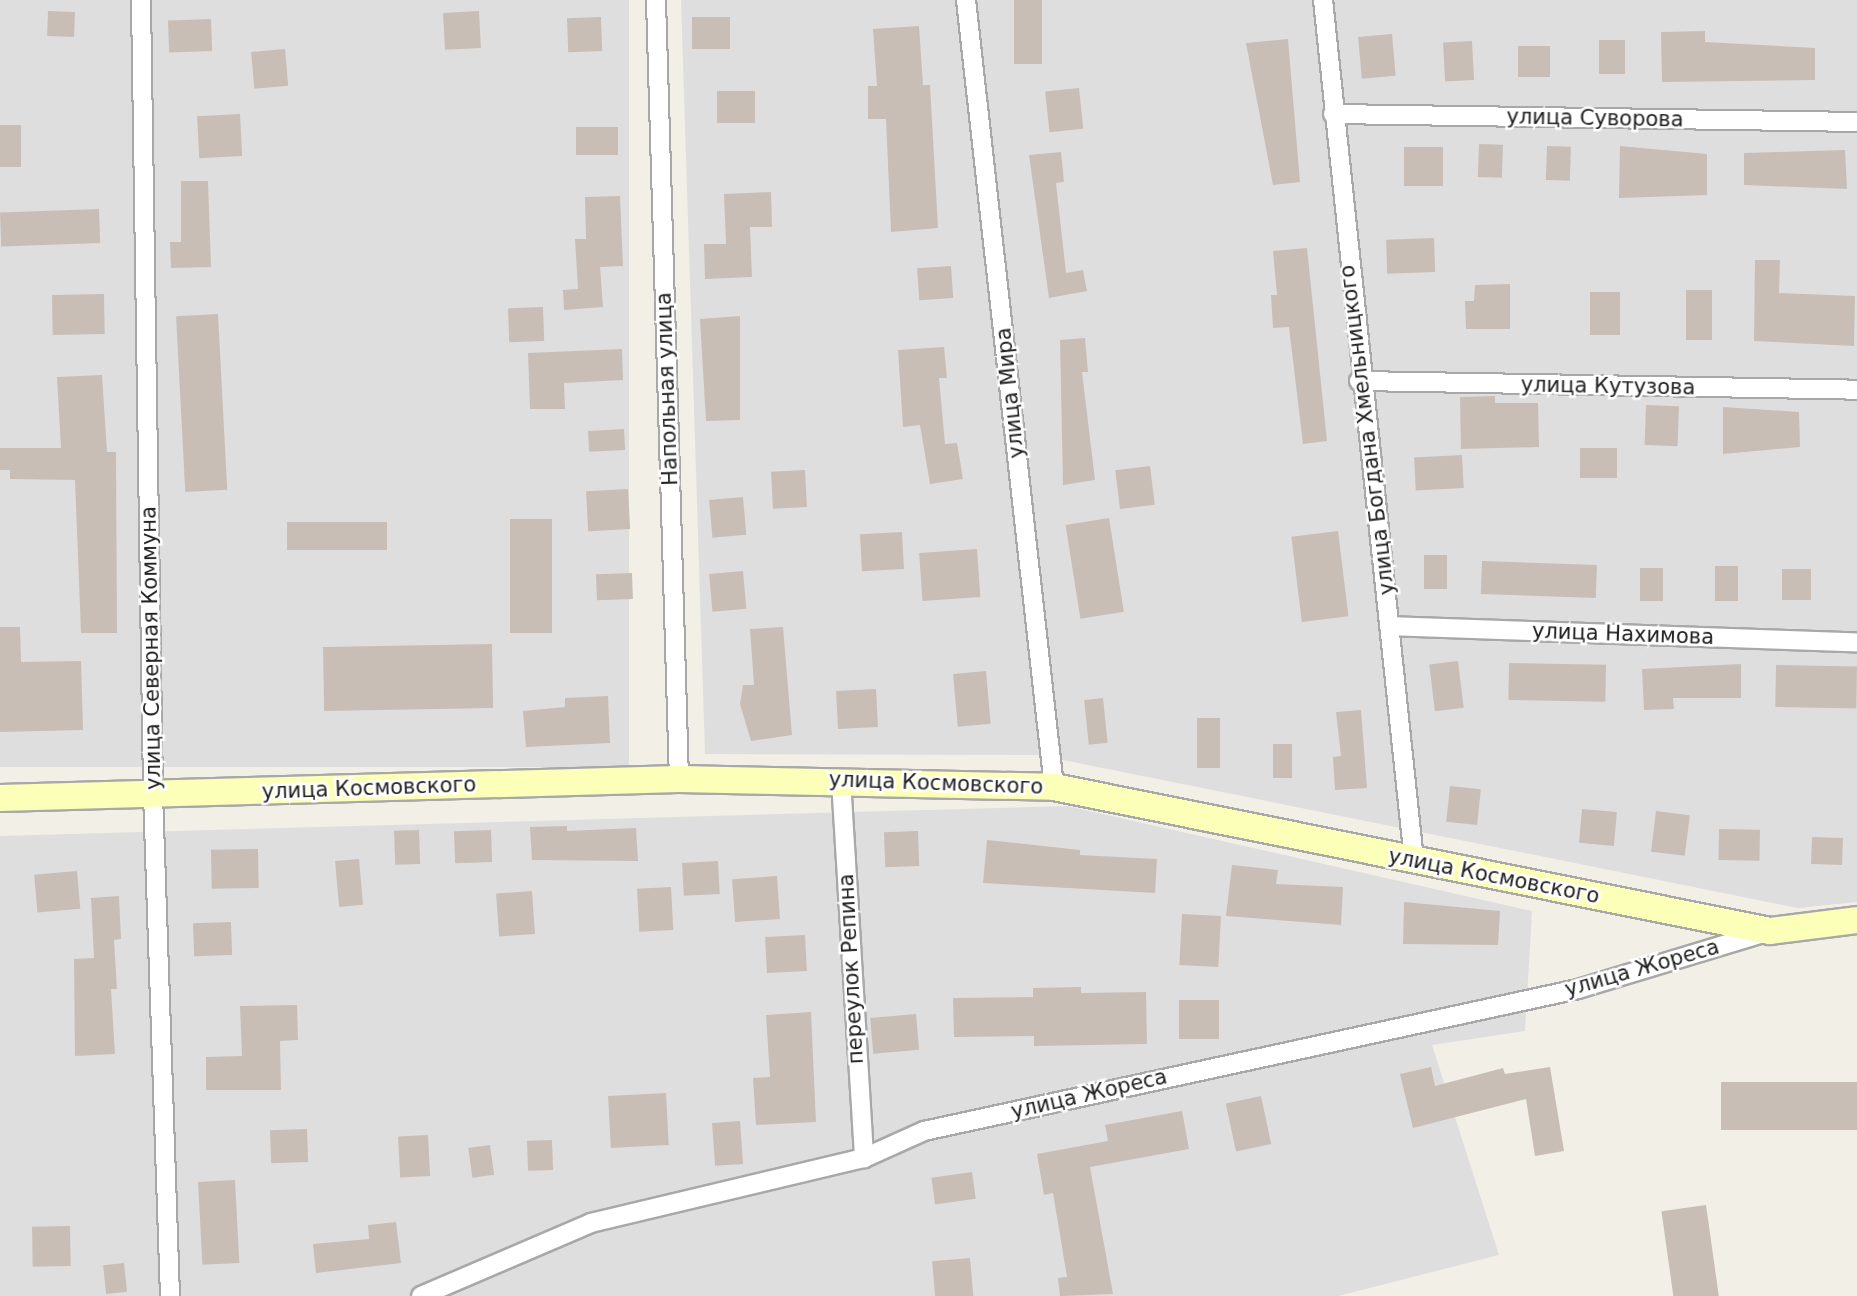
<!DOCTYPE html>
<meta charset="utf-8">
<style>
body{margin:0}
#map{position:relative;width:1857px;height:1296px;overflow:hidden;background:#f2efe7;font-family:"DejaVu Sans",sans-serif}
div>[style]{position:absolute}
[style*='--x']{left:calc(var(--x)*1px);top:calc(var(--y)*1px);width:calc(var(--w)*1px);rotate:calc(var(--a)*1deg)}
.residential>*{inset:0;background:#dfdede;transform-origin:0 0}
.building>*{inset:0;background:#c8beb6;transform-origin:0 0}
.roads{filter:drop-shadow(2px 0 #a8a8a8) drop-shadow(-2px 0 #a8a8a8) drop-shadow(0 2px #a8a8a8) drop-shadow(0 -2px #a8a8a8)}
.minor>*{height:18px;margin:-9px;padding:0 9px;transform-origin:9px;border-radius:9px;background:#fff}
.secondary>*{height:26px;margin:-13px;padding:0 13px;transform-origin:13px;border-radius:13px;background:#fbffb8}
span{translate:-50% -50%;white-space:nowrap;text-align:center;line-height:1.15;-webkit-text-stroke:5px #fff;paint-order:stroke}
.street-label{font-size:21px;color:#212121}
</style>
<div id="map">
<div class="residential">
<i style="left:0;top:0;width:629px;height:767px"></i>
<i style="clip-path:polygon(681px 0,1857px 0,1857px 902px,1798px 908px,1038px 755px,705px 754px)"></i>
<i style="clip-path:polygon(1067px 806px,1532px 911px,1525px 1031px,1432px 1045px,1499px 1255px,1338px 1296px,0 1296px,0 836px)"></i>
</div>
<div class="building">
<i style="left:1014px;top:0;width:28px;height:64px"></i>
<i style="left:48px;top:11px;width:27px;height:25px;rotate:2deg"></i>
<i style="left:479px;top:11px;width:37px;height:36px;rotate:87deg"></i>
<i style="left:601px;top:17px;width:34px;height:34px;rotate:88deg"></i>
<i style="left:692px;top:17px;width:38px;height:32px"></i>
<i style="left:211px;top:19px;width:32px;height:43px;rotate:88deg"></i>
<i style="clip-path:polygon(919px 26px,923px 85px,930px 85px,938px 228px,891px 232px,886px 119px,868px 119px,868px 86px,877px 86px,873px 29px)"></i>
<i style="clip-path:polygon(1705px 31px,1705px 42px,1815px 48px,1815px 80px,1662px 82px,1661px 32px)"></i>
<i style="left:1392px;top:34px;width:42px;height:34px;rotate:85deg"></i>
<i style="clip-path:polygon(1288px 39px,1300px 182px,1273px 185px,1246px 43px)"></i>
<i style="left:1599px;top:40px;width:26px;height:34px"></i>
<i style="left:1472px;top:41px;width:39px;height:29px;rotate:87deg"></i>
<i style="left:1518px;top:46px;width:32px;height:31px"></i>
<i style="left:285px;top:49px;width:37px;height:34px;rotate:85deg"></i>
<i style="left:1079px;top:88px;width:41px;height:34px;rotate:84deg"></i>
<i style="left:717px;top:91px;width:38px;height:32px"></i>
<i style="left:240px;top:114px;width:42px;height:43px;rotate:87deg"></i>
<i style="left:0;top:125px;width:21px;height:42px"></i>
<i style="left:576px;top:127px;width:42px;height:28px"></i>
<i style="left:1479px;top:144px;width:24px;height:33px;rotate:2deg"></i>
<i style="left:1547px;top:146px;width:24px;height:34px;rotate:2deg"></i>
<i style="clip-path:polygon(1620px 146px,1707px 154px,1707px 195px,1619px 198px)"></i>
<i style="left:1404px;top:147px;width:39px;height:39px"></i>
<i style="clip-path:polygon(1845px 150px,1847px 189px,1744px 185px,1744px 153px)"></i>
<i style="clip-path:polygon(1061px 152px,1064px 182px,1056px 183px,1066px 273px,1083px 270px,1087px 291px,1049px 298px,1029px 155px)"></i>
<i style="clip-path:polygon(181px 181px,208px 181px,211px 267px,171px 268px,170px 242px,181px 242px)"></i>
<i style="clip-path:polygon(771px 192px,772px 227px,750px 227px,752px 277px,705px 279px,704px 244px,726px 244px,724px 194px)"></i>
<i style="clip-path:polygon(620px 196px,623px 266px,600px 267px,603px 307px,564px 310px,563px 290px,578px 289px,575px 239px,586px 239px,585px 197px)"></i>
<i style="left:99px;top:209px;width:34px;height:99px;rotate:88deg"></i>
<i style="left:1434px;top:238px;width:34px;height:48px;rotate:88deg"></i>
<i style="clip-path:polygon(1307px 248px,1327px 441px,1303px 444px,1289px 327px,1273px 328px,1271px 295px,1277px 295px,1273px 251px)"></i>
<i style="clip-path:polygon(1755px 260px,1780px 260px,1779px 293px,1855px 296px,1854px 346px,1754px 341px)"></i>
<i style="left:951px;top:266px;width:32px;height:34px;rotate:86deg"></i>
<i style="clip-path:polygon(1510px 284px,1510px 329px,1466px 329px,1465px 301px,1474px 301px,1475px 285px)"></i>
<i style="left:1686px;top:290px;width:26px;height:50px"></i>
<i style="left:1590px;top:292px;width:30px;height:43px"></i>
<i style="left:104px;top:294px;width:40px;height:52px;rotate:89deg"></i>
<i style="left:543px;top:307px;width:34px;height:35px;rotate:88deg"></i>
<i style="left:218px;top:314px;width:176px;height:42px;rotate:87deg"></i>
<i style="clip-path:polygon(740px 316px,740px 420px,706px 421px,700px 319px)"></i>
<i style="clip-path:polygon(1085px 338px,1088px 372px,1082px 372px,1095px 480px,1063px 485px,1060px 340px)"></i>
<i style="clip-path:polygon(944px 347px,947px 378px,939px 378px,945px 444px,957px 443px,963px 479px,930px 484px,920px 425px,903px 427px,898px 350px)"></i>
<i style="clip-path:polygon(622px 349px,623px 380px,564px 383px,565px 409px,530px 409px,528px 353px)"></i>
<i style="clip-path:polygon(102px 375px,107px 452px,116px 452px,117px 633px,81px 633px,75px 480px,10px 479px,10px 470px,0 470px,0 448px,61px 448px,57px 377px)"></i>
<i style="clip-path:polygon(1495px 396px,1495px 403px,1538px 403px,1539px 447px,1461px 449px,1460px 397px)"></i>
<i style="left:1646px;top:405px;width:33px;height:40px;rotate:2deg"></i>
<i style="clip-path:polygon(1723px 407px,1799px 412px,1800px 447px,1723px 454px)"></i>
<i style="left:624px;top:429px;width:21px;height:36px;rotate:87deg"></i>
<i style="left:1580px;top:448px;width:37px;height:30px"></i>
<i style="left:1462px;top:455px;width:33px;height:48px;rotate:87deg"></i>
<i style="left:1150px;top:466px;width:39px;height:35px;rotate:83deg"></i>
<i style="left:805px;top:470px;width:37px;height:34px;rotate:87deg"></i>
<i style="left:628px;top:489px;width:40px;height:42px;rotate:87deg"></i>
<i style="left:743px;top:497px;width:38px;height:34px;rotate:85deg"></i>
<i style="left:1109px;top:518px;width:95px;height:44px;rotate:81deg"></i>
<i style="left:510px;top:519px;width:42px;height:114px"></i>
<i style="left:287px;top:522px;width:100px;height:28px"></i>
<i style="left:1338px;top:531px;width:86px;height:47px;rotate:83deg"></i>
<i style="left:902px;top:532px;width:37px;height:42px;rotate:87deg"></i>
<i style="left:977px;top:549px;width:48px;height:58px;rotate:86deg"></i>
<i style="left:1424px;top:555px;width:23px;height:34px"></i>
<i style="left:1482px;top:561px;width:115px;height:33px;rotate:2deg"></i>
<i style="left:1715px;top:566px;width:23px;height:35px"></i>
<i style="left:1640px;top:568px;width:23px;height:33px"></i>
<i style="left:1811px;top:569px;width:31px;height:29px;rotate:90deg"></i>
<i style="left:743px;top:571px;width:38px;height:34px;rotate:85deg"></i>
<i style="left:632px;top:573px;width:26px;height:36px;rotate:88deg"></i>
<i style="clip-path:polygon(0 627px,20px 627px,21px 662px,81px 661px,83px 730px,0 732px)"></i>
<i style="clip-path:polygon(783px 627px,792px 735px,751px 741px,740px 704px,743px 685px,754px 685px,750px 629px)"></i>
<i style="left:492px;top:644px;width:64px;height:169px;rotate:89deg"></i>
<i style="left:1458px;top:661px;width:47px;height:29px;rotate:83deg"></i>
<i style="left:1509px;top:663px;width:97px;height:37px;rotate:1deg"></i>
<i style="clip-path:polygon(1741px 664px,1741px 698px,1673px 698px,1674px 709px,1644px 710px,1642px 669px)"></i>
<i style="left:1776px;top:665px;width:81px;height:42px;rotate:1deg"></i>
<i style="left:986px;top:671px;width:53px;height:33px;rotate:85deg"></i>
<i style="left:876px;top:689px;width:38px;height:40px;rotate:87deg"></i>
<i style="clip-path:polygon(608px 696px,610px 743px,526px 747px,523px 711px,565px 707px,565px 698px)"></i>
<i style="left:1103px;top:698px;width:45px;height:19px;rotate:84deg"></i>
<i style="clip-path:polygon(1361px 710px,1367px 788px,1335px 790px,1333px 757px,1341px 756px,1336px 712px)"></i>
<i style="left:1197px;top:718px;width:23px;height:50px"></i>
<i style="left:1273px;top:744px;width:19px;height:34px"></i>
<i style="left:1450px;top:786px;width:31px;height:36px;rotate:6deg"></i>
<i style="left:1582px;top:809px;width:35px;height:34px;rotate:5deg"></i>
<i style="left:1656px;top:811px;width:34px;height:41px;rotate:7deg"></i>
<i style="clip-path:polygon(567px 826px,567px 831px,636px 828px,638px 861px,532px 860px,530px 827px)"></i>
<i style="left:1719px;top:829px;width:41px;height:31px;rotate:1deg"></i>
<i style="left:419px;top:830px;width:34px;height:25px;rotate:88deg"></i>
<i style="left:491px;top:830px;width:32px;height:37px;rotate:88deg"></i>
<i style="left:918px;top:831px;width:35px;height:34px;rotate:88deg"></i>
<i style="left:1812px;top:837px;width:31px;height:27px;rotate:2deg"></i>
<i style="clip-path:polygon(987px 840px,1080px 850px,1080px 855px,1157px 859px,1155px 893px,983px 883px)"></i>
<i style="left:258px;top:849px;width:39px;height:47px;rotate:89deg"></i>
<i style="left:359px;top:859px;width:46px;height:24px;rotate:85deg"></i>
<i style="left:718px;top:861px;width:33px;height:36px;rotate:87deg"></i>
<i style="clip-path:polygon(1232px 865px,1278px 870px,1276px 884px,1343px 887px,1341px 925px,1226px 916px)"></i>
<i style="left:77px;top:871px;width:38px;height:43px;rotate:85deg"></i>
<i style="left:777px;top:876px;width:43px;height:45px;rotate:86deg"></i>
<i style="left:671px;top:887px;width:43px;height:34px;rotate:87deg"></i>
<i style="left:532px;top:891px;width:43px;height:36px;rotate:86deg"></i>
<i style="clip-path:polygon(119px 896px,121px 939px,114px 940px,117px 989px,111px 989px,115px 1054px,75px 1056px,74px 959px,94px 958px,91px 898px)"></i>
<i style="clip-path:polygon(1404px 902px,1500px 911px,1498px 945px,1403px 944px)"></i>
<i style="left:1182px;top:914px;width:39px;height:51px;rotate:3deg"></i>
<i style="left:231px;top:922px;width:33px;height:38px;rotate:88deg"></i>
<i style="left:805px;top:935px;width:36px;height:40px;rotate:87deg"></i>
<i style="clip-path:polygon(1081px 987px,1081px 993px,1146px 992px,1147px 1044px,1034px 1046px,1034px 1036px,954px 1037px,953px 998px,1033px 997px,1033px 988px)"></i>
<i style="left:1179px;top:1000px;width:40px;height:39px"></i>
<i style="clip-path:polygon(297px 1005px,298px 1040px,280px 1041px,281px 1090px,206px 1090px,206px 1057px,242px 1056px,240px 1006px)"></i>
<i style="clip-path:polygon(811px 1012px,816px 1122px,756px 1125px,753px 1078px,770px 1077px,766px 1015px)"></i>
<i style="left:916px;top:1014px;width:36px;height:46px;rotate:85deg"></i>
<i style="clip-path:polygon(1431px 1067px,1435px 1086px,1503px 1068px,1505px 1074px,1550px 1067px,1564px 1151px,1535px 1156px,1526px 1099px,1413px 1128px,1400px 1074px)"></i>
<i style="left:1857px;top:1082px;width:48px;height:136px;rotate:90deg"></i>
<i style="left:666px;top:1093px;width:52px;height:58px;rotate:87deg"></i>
<i style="left:1261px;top:1096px;width:49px;height:36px;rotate:78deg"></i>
<i style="clip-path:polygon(1182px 1111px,1189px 1149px,1090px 1167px,1113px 1294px,1060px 1296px,1058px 1278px,1067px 1277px,1053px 1193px,1044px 1195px,1037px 1154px,1108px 1141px,1105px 1125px)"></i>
<i style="left:740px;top:1121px;width:43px;height:28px;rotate:86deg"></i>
<i style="left:307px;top:1129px;width:33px;height:37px;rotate:88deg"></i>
<i style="left:428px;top:1135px;width:41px;height:30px;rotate:87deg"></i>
<i style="left:552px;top:1140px;width:30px;height:25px;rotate:88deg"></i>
<i style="left:490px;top:1145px;width:30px;height:22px;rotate:82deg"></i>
<i style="left:972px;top:1172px;width:27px;height:41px;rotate:82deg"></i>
<i style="left:235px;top:1180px;width:83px;height:37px;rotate:87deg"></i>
<i style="left:1706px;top:1205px;width:92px;height:45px;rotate:82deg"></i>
<i style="clip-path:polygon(396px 1222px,401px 1263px,316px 1273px,313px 1244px,369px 1239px,368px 1225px)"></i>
<i style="left:70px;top:1226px;width:40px;height:38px;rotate:89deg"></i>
<i style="left:970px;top:1258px;width:38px;height:38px;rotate:85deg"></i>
<i style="left:124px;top:1263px;width:29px;height:21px;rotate:84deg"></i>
</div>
<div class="roads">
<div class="minor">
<i style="--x:141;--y:0;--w:794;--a:89.13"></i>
<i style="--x:153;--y:794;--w:502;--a:88.06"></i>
<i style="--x:656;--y:0;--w:779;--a:88.31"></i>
<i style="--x:966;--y:0;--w:792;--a:83.62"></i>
<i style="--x:1323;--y:0;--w:865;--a:83.96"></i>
<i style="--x:1333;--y:114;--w:524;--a:0.87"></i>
<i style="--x:1359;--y:381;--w:498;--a:1"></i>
<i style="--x:1389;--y:626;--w:468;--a:2"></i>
<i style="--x:841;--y:780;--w:379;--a:86.5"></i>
<i style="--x:421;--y:1296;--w:185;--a:-23.2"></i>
<i style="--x:591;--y:1223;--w:281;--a:-13.4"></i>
<i style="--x:864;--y:1158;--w:66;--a:-24.2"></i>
<i style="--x:924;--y:1131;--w:669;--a:-12.25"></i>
<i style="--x:1578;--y:989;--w:197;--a:-16.8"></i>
</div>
<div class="secondary">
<i style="--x:0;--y:798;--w:679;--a:-1.6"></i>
<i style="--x:679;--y:779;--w:375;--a:1.2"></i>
<i style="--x:1054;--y:787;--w:730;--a:11.37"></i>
<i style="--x:1770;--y:931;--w:88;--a:-7.2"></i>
</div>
</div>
<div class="street-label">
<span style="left:1595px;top:118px;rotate:1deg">улица Суворова</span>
<span style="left:1608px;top:386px;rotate:1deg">улица Кутузова</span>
<span style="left:667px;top:389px;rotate:-92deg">Напольная улица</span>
<span style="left:1010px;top:393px;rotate:-96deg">улица Мира</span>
<span style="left:1367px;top:430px;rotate:-97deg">улица Богдана Хмельницкого</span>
<span style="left:1623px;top:634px;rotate:2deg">улица Нахимова</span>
<span style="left:151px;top:648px;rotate:-91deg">улица Северная Коммуна</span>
<span style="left:936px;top:783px;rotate:2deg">улица Космовского</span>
<span style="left:369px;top:788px;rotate:-2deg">улица Космовского</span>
<span style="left:1494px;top:876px;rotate:11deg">улица Космовского</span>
<span style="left:1642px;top:968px;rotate:-16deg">улица Жореса</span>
<span style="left:851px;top:969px;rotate:-93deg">переулок Репина</span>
<span style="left:1089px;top:1094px;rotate:-13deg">улица Жореса</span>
</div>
</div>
